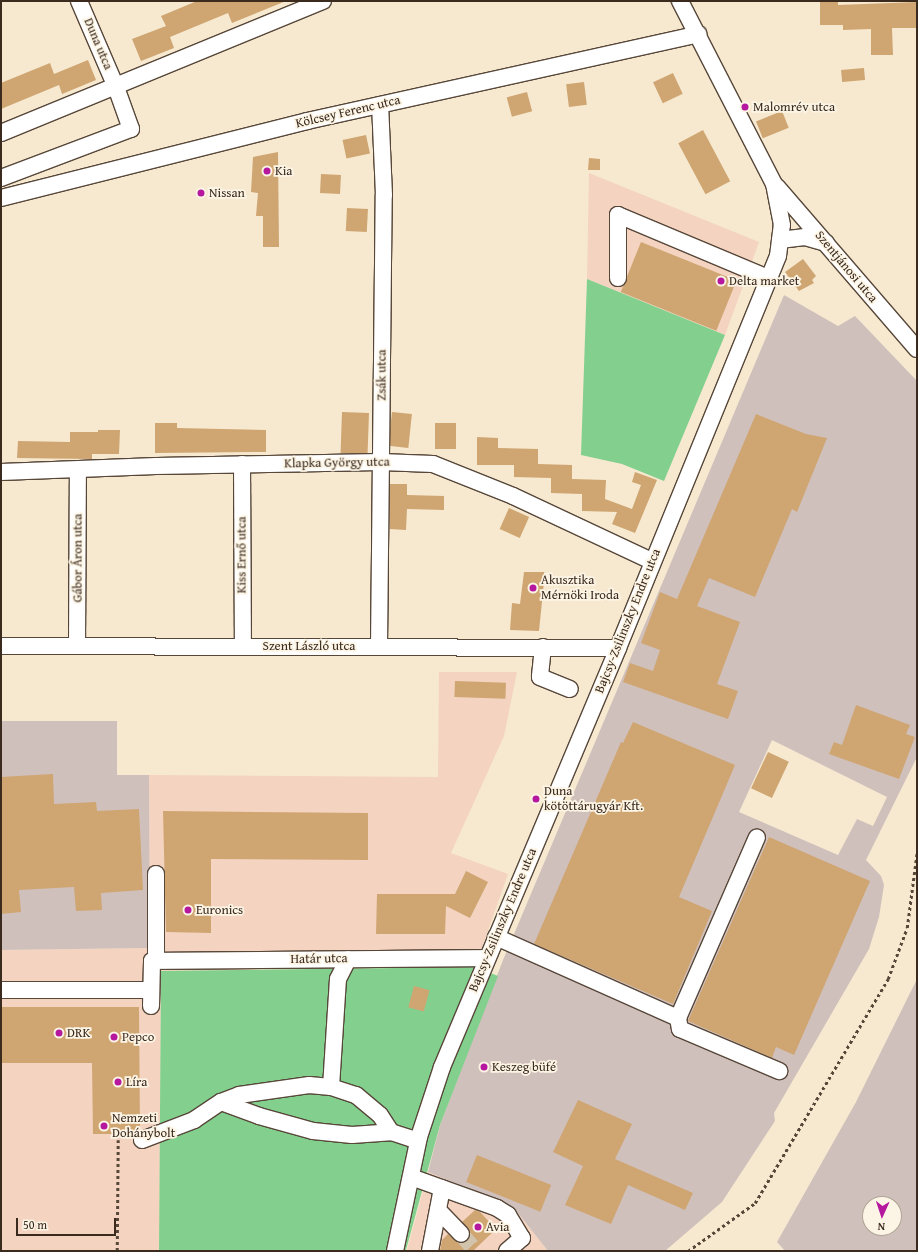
<!DOCTYPE html>
<meta charset="utf-8">
<style>
body{margin:0}
#map{position:relative;width:918px;height:1252px;overflow:hidden;background:#f6e9d0;font-family:"Gentium Book Plus",serif}
div>[style]{position:absolute}
[style*='--x']{left:calc(var(--x)*1px);top:calc(var(--y)*1px);width:calc(var(--w)*1px);rotate:calc(var(--a)*1deg)}
.built>*{inset:0;background:#f4d3c0}
.industrial>*{inset:0;background:#d0c0bc}
.green>*{inset:0;background:#83cf8e}
.building>*{inset:0;background:#cfa571;transform-origin:0 0}
.minor-tunnel>*{height:16px;margin-top:-8px;transform-origin:0;background:repeating-linear-gradient(90deg,#d1c3ac 0 16px,transparent 0 24px)}
.path>*{height:2.5px;margin-top:-1.25px;transform-origin:0;background:repeating-linear-gradient(90deg,#574739 0 3px,transparent 0 6px)}
.roads{filter:drop-shadow(1px 0 #574739) drop-shadow(-1px 0 #574739) drop-shadow(0 1px #574739) drop-shadow(0 -1px #574739)}
.minor>*{height:16px;margin:-8px;padding:0 8px;transform-origin:8px;border-radius:8px;background:#fff}
.dots>*{width:11px;height:11px;translate:-50% -50%;box-sizing:border-box;border:2px solid #fcf5e5;border-radius:50%}
span{translate:-50% -50%;white-space:nowrap;text-align:center;line-height:1.15;-webkit-text-stroke:3.5px #fcf5e5;paint-order:stroke}
.street-label{font-size:13px;color:#3b2a1e}
.poi-label{font-size:13px;color:#3b2a1e}
.left{translate:0 -50%;text-align:left}
.frame{position:absolute;inset:0;border:2px solid #3b2a1e;pointer-events:none}
.north{position:absolute;left:862px;top:1196px;width:40px;height:40px;box-sizing:border-box;background:#fcf5e5;border:1px solid #afa495;border-radius:50%;rotate:183deg;font-size:11px;font-weight:700;line-height:16px;text-align:center;color:#3b2a1e}
.north::after{content:'';display:block;margin:auto;width:14px;height:18px;background:#b5179e;clip-path:polygon(50% 0,100% 100%,50% 72%,0 100%)}
.scale{position:absolute;left:16px;top:1218px;width:100px;height:18px;box-sizing:border-box;border:2px solid #3b2a1e;border-top:0;padding-left:5px;font-size:12px;line-height:14px;white-space:nowrap;color:#3b2a1e;-webkit-text-stroke:3px #fcf5e5;paint-order:stroke}
</style>
<div id="map">
<div class="built">
<i style="clip-path:polygon(589px 173px,759px 242px,725px 335px,587px 279px)"></i>
<i style="clip-path:polygon(439px 672px,517px 672px,504px 736px,451px 853px,508px 874px,475px 967px,161px 971px,159px 1251px,1px 1251px,1px 950px,150px 948px,149px 775px,438px 777px)"></i>
<i style="clip-path:polygon(428px 1172px,514px 1208px,548px 1251px,403px 1251px,407px 1250px)"></i>
</div>
<div class="industrial">
<i style="clip-path:polygon(evenodd,784px 295px,838px 326px,855px 316px,917px 381px,917px 757px,866px 860px,881px 876px,884px 885px,879px 917px,869px 949px,774px 1113px,775px 1121px,722px 1202px,665px 1251px,548px 1251px,514px 1208px,428px 1172px,440px 1125px,503px 960px,784px 295px,772px 740px,887px 797px,873px 826px,857px 819px,838px 855px,739px 812px,772px 740px)"></i>
<i style="clip-path:polygon(1px 721px,117px 721px,117px 775px,149px 775px,150px 948px,1px 950px)"></i>
<i style="clip-path:polygon(evenodd,917px 979px,917px 1251px,785px 1251px,777px 1242px,856px 1102px,917px 979px,870px 1204px,894px 1204px,894px 1228px,870px 1228px,870px 1204px)"></i>
</div>
<div class="green">
<i style="clip-path:polygon(587px 279px,725px 335px,664px 481px,622px 464px,581px 455px)"></i>
<i style="clip-path:polygon(475px 967px,498px 976px,440px 1125px,406px 1250px,159px 1251px,161px 971px)"></i>
</div>
<div class="building">
<i style="clip-path:polygon(197px 1px,286px 1px,232px 23px,228px 13px,170px 37px,174px 48px,141px 61px,132px 39px,166px 26px,161px 16px)"></i>
<i style="clip-path:polygon(820px 1px,838px 1px,838px 5px,917px 2px,917px 28px,892px 28px,893px 55px,871px 55px,871px 29px,843px 30px,843px 25px,820px 25px)"></i>
<i style="clip-path:polygon(88px 60px,96px 80px,62px 94px,59px 85px,1px 109px,1px 83px,50px 63px,54px 74px)"></i>
<i style="left:864px;top:68px;width:12px;height:23px;rotate:85deg"></i>
<i style="left:673px;top:73px;width:23px;height:22px;rotate:65deg"></i>
<i style="left:584px;top:82px;width:23px;height:18px;rotate:83deg"></i>
<i style="left:527px;top:92px;width:20px;height:21px;rotate:75deg"></i>
<i style="left:782px;top:111px;width:18px;height:28px;rotate:68deg"></i>
<i style="left:703px;top:130px;width:58px;height:28px;rotate:62deg"></i>
<i style="left:366px;top:135px;width:19px;height:24px;rotate:78deg"></i>
<i style="clip-path:polygon(278px 152px,279px 247px,263px 247px,263px 216px,256px 216px,258px 193px,251px 192px,253px 157px)"></i>
<i style="clip-path:polygon(589px 158px,600px 159px,600px 170px,588px 170px)"></i>
<i style="left:321px;top:174px;width:20px;height:19px;rotate:3deg"></i>
<i style="left:347px;top:208px;width:21px;height:23px;rotate:3deg"></i>
<i style="left:641px;top:242px;width:103px;height:54px;rotate:22deg"></i>
<i style="clip-path:polygon(803px 259px,816px 276px,812px 280px,814px 283px,799px 291px,785px 272px)"></i>
<i style="left:342px;top:412px;width:27px;height:41px;rotate:2deg"></i>
<i style="left:392px;top:412px;width:20px;height:34px;rotate:6deg"></i>
<i style="clip-path:polygon(756px 414px,806px 434px,827px 438px,797px 512px,792px 509px,755px 597px,709px 578px,697px 606px,740px 622px,717px 684px,738px 691px,728px 719px,623px 682px,630px 663px,653px 671px,660px 650px,641px 643px,660px 592px,677px 599px)"></i>
<i style="clip-path:polygon(155px 423px,177px 423px,177px 428px,266px 430px,266px 452px,155px 453px)"></i>
<i style="left:435px;top:423px;width:21px;height:26px"></i>
<i style="clip-path:polygon(98px 430px,120px 430px,119px 454px,92px 454px,92px 459px,17px 458px,18px 441px,70px 442px,70px 432px,98px 432px)"></i>
<i style="clip-path:polygon(477px 437px,498px 438px,498px 448px,538px 449px,538px 464px,572px 465px,572px 479px,606px 480px,605px 499px,632px 509px,641px 485px,632px 482px,635px 472px,657px 480px,635px 533px,612px 524px,617px 512px,582px 511px,582px 494px,551px 493px,551px 478px,514px 477px,514px 465px,477px 465px)"></i>
<i style="clip-path:polygon(390px 484px,407px 484px,407px 495px,444px 496px,444px 510px,407px 509px,406px 530px,390px 529px)"></i>
<i style="left:509px;top:508px;width:22px;height:23px;rotate:24deg"></i>
<i style="clip-path:polygon(524px 572px,545px 572px,539px 631px,510px 630px,512px 603px,520px 604px)"></i>
<i style="left:455px;top:681px;width:51px;height:16px;rotate:2deg"></i>
<i style="clip-path:polygon(856px 705px,910px 725px,906px 734px,915px 737px,899px 779px,829px 754px,834px 742px,842px 745px)"></i>
<i style="clip-path:polygon(633px 722px,735px 765px,679px 897px,712px 911px,673px 1004px,534px 944px,621px 742px,623px 743px)"></i>
<i style="left:768px;top:752px;width:23px;height:40px;rotate:25deg"></i>
<i style="clip-path:polygon(53px 774px,54px 804px,96px 802px,97px 811px,139px 809px,143px 890px,101px 893px,102px 910px,76px 911px,74px 887px,19px 890px,21px 912px,1px 914px,1px 777px)"></i>
<i style="clip-path:polygon(163px 811px,368px 813px,368px 860px,211px 859px,211px 933px,166px 932px)"></i>
<i style="clip-path:polygon(769px 837px,870px 881px,794px 1055px,776px 1047px,772px 1058px,688px 1021px)"></i>
<i style="clip-path:polygon(466px 871px,488px 882px,470px 918px,446px 906px,445px 934px,376px 934px,377px 894px,455px 894px)"></i>
<i style="left:414px;top:986px;width:16px;height:22px;rotate:15deg"></i>
<i style="clip-path:polygon(1px 1007px,139px 1007px,140px 1131px,135px 1134px,93px 1134px,92px 1063px,1px 1063px)"></i>
<i style="clip-path:polygon(578px 1100px,632px 1124px,615px 1159px,693px 1193px,685px 1210px,628px 1185px,611px 1224px,565px 1205px,583px 1166px,553px 1152px)"></i>
<i style="left:477px;top:1155px;width:80px;height:29px;rotate:22deg"></i>
<i style="clip-path:polygon(475px 1210px,480px 1212px,496px 1229px,473px 1251px,440px 1251px,442px 1240px,448px 1234px,458px 1243px,468px 1241px,470px 1231px,462px 1222px)"></i>
</div>
<div class="minor-tunnel">
<i style="--x:461;--y:1234;--w:23;--a:49"></i>
</div>
<div class="path">
<i style="--x:117;--y:1251;--w:111;--a:-89.5"></i>
<i style="--x:688;--y:1251;--w:82;--a:-35.6"></i>
<i style="--x:755;--y:1203;--w:261;--a:-59.3"></i>
<i style="--x:888;--y:979;--w:54;--a:-69.6"></i>
<i style="--x:907;--y:928;--w:77;--a:-82.5"></i>
</div>
<div class="roads">
<div class="minor">
<i style="--x:1;--y:133;--w:348;--a:-22.3"></i>
<i style="--x:1;--y:178;--w:139;--a:-20.7"></i>
<i style="--x:131;--y:129;--w:45;--a:-109.7"></i>
<i style="--x:116;--y:87;--w:94;--a:-113.3"></i>
<i style="--x:777;--y:187;--w:214;--a:49.2"></i>
<i style="--x:1;--y:198;--w:316;--a:-14.1"></i>
<i style="--x:307;--y:121;--w:401;--a:-12.5"></i>
<i style="--x:780;--y:240;--w:25;--a:-7"></i>
<i style="--x:805;--y:237;--w:22;--a:16"></i>
<i style="--x:618;--y:278;--w:63;--a:-90"></i>
<i style="--x:618;--y:215;--w:165;--a:22.8"></i>
<i style="--x:242;--y:464;--w:182;--a:89.7"></i>
<i style="--x:1;--y:472;--w:155;--a:-2.2"></i>
<i style="--x:156;--y:466;--w:225;--a:-1"></i>
<i style="--x:381;--y:462;--w:52;--a:2.2"></i>
<i style="--x:433;--y:464;--w:86;--a:21.8"></i>
<i style="--x:513;--y:496;--w:153;--a:25.1"></i>
<i style="--x:77;--y:645;--w:174;--a:-89.7"></i>
<i style="--x:1;--y:646;--w:617;--a:0.19"></i>
<i style="--x:379;--y:646;--w:451;--a:-89.4"></i>
<i style="--x:384;--y:195;--w:90;--a:-92.5"></i>
<i style="--x:543;--y:647;--w:30;--a:96"></i>
<i style="--x:540;--y:677;--w:32;--a:22"></i>
<i style="--x:496;--y:937;--w:199;--a:24"></i>
<i style="--x:678;--y:1018;--w:197;--a:-66.4"></i>
<i style="--x:156;--y:961;--w:87;--a:-90"></i>
<i style="--x:1;--y:990;--w:150;--a:0"></i>
<i style="--x:151;--y:1006;--w:45;--a:-88.7"></i>
<i style="--x:152;--y:961;--w:334;--a:-0.5"></i>
<i style="--x:678;--y:1018;--w:11;--a:80"></i>
<i style="--x:680;--y:1029;--w:108;--a:23"></i>
<i style="--x:331;--y:1087;--w:108;--a:-86.3"></i>
<i style="--x:338;--y:979;--w:22;--a:-63"></i>
<i style="--x:221;--y:1102;--w:40;--a:20.2"></i>
<i style="--x:259;--y:1116;--w:56;--a:15.5"></i>
<i style="--x:313;--y:1131;--w:39;--a:6"></i>
<i style="--x:352;--y:1135;--w:39;--a:-4"></i>
<i style="--x:142;--y:1140;--w:56;--a:-21"></i>
<i style="--x:194;--y:1120;--w:32;--a:-34"></i>
<i style="--x:221;--y:1102;--w:19;--a:-21"></i>
<i style="--x:239;--y:1095;--w:71;--a:-8.1"></i>
<i style="--x:309;--y:1085;--w:22;--a:5"></i>
<i style="--x:331;--y:1087;--w:26;--a:18"></i>
<i style="--x:356;--y:1095;--w:31;--a:40"></i>
<i style="--x:380;--y:1115;--w:20;--a:57"></i>
<i style="--x:391;--y:1132;--w:28;--a:18"></i>
<i style="--x:411;--y:1177;--w:91;--a:19.8"></i>
<i style="--x:497;--y:1208;--w:13;--a:32"></i>
<i style="--x:508;--y:1215;--w:27;--a:59"></i>
<i style="--x:522;--y:1238;--w:20;--a:139"></i>
<i style="--x:438;--y:1210;--w:33;--a:46"></i>
<i style="--x:395;--y:1251;--w:116;--a:-78.1"></i>
<i style="--x:419;--y:1137;--w:74;--a:-71.8"></i>
<i style="--x:442;--y:1067;--w:454;--a:-67.2"></i>
<i style="--x:618;--y:648;--w:423;--a:-67.8"></i>
<i style="--x:778;--y:256;--w:31;--a:-83"></i>
<i style="--x:782;--y:225;--w:42;--a:-101"></i>
<i style="--x:774;--y:184;--w:206;--a:-117.2"></i>
<i style="--x:430;--y:1251;--w:64;--a:-79.2"></i>
</div>
</div>
<div class="dots">
<i style="left:745px;top:107px;background:#b5179e"></i>
<i style="left:267px;top:171px;background:#b5179e"></i>
<i style="left:201px;top:193px;background:#b5179e"></i>
<i style="left:721px;top:281px;background:#b5179e"></i>
<i style="left:533px;top:588px;background:#b5179e"></i>
<i style="left:536px;top:799px;background:#b5179e"></i>
<i style="left:188px;top:910px;background:#b5179e"></i>
<i style="left:59px;top:1033px;background:#b5179e"></i>
<i style="left:114px;top:1037px;background:#b5179e"></i>
<i style="left:484px;top:1067px;background:#b5179e"></i>
<i style="left:118px;top:1082px;background:#b5179e"></i>
<i style="left:104px;top:1126px;background:#b5179e"></i>
<i style="left:478px;top:1227px;background:#b5179e"></i>
</div>
<div class="street-label">
<span style="left:98px;top:44px;rotate:67deg">Duna utca</span>
<span style="left:348px;top:112px;rotate:-13deg">Kölcsey Ferenc utca</span>
<span style="left:846px;top:267px;rotate:50deg">Szentjánosi utca</span>
<span style="left:382px;top:375px;rotate:-90deg">Zsák utca</span>
<span style="left:337px;top:463px;rotate:-1deg">Klapka György utca</span>
<span style="left:242px;top:555px;rotate:-90deg">Kiss Ernő utca</span>
<span style="left:78px;top:558px;rotate:-90deg">Gábor Áron utca</span>
<span style="left:628px;top:621px;rotate:-68deg">Bajcsy-Zsilinszky Endre utca</span>
<span style="left:309px;top:646px">Szent László utca</span>
<span style="left:503px;top:920px;rotate:-67deg">Bajcsy-Zsilinszky Endre utca</span>
<span style="left:319px;top:959px;rotate:-1deg">Határ utca</span>
</div>
<div class="poi-label">
<span class="left" style="left:753px;top:107px">Malomrév utca</span>
<span class="left" style="left:275px;top:171px">Kia</span>
<span class="left" style="left:209px;top:193px">Nissan</span>
<span class="left" style="left:729px;top:281px">Delta market</span>
<span class="left" style="left:541px;top:588px">Akusztika<br>Mérnöki Iroda</span>
<span class="left" style="left:544px;top:799px">Duna<br>kötöttárugyár Kft.</span>
<span class="left" style="left:196px;top:910px">Euronics</span>
<span class="left" style="left:67px;top:1033px">DRK</span>
<span class="left" style="left:122px;top:1037px">Pepco</span>
<span class="left" style="left:492px;top:1067px">Keszeg büfé</span>
<span class="left" style="left:126px;top:1082px">Líra</span>
<span class="left" style="left:112px;top:1126px">Nemzeti<br>Dohánybolt</span>
<span class="left" style="left:486px;top:1227px">Avia</span>
</div>
<div class="frame"></div>
<div class="north">N</div>
<div class="scale">50 m</div>
</div>
